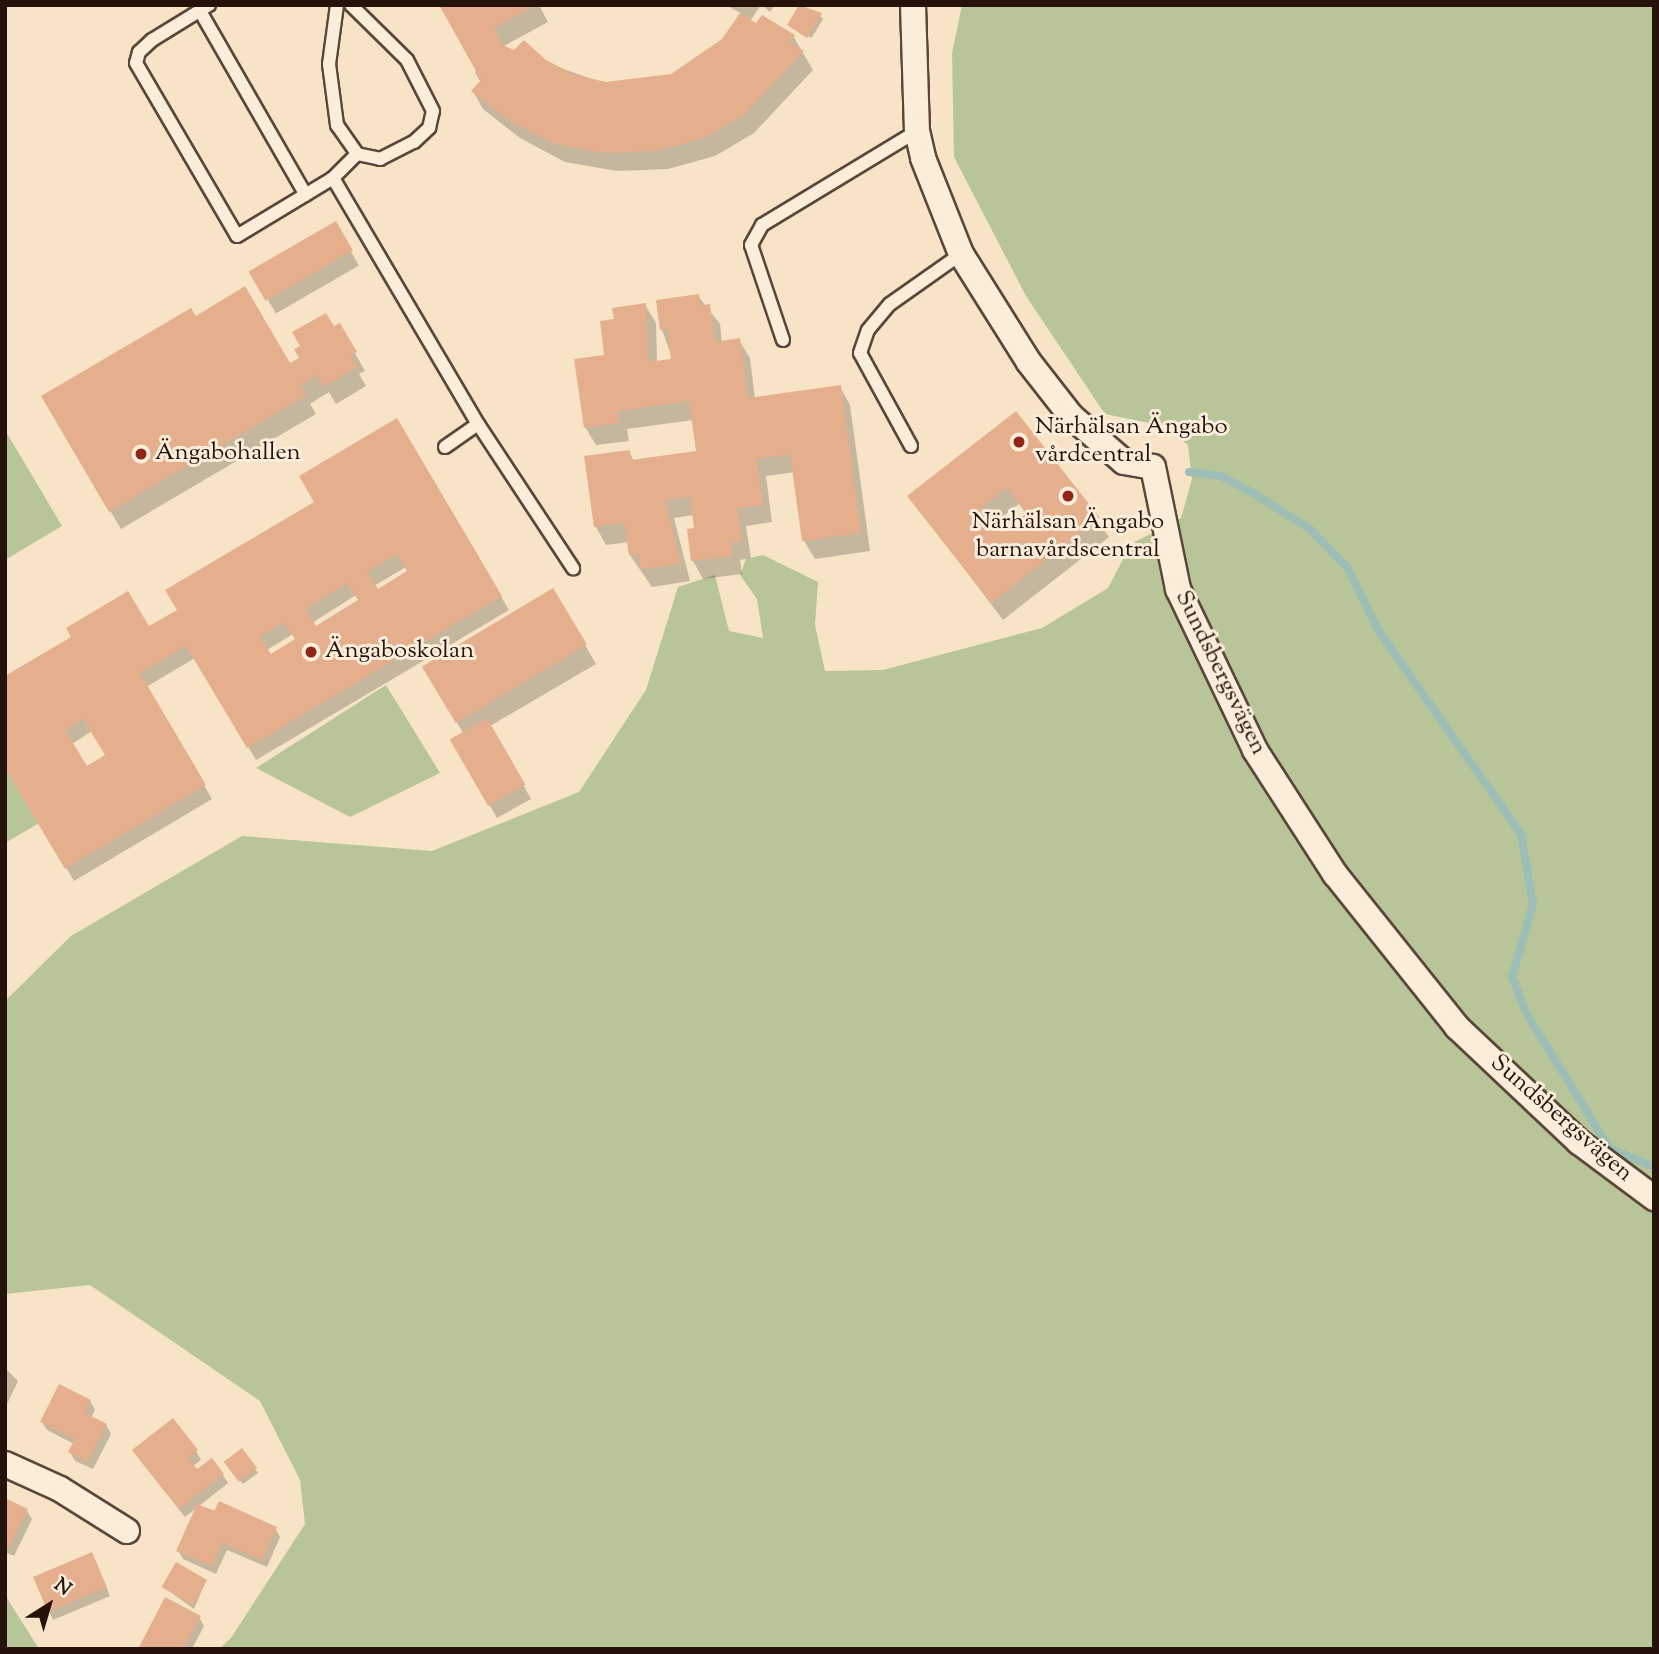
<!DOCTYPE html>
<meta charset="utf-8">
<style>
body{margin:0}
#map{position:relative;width:1659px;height:1654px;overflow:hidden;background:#f7e4c6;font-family:"Sorts Mill Goudy",serif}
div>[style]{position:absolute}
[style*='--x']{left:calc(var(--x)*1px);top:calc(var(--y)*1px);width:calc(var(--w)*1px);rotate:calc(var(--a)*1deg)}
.green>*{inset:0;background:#b7c599}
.shadow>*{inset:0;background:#0003;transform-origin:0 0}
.stream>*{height:8px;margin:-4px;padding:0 4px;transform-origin:4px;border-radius:4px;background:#9dbeb6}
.building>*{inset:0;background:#e5af8d;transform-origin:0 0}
.roads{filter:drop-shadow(2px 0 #5a473a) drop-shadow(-2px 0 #5a473a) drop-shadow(0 2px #5a473a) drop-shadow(0 -2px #5a473a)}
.service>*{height:12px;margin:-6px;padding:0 6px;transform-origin:6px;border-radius:6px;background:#faedda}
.minor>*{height:24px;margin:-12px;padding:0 12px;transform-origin:12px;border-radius:12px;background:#faedda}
.dots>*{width:19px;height:19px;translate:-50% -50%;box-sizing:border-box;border:4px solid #faedda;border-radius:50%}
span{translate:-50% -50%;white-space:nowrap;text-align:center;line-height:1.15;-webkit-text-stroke:6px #faedda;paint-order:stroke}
.poi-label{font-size:24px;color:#25130b}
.left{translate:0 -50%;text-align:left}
.street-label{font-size:24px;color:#25130b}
.frame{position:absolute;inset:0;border:7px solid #25130b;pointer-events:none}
.north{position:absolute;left:14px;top:1570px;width:70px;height:70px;-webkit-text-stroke:5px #faedda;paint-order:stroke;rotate:37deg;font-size:19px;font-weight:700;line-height:28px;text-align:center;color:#25130b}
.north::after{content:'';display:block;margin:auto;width:24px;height:32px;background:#25130b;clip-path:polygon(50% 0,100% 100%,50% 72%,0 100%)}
</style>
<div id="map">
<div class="green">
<i style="clip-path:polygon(962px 5px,1654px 5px,1654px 1649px,219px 1649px,231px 1638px,305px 1524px,300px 1480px,260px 1401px,90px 1285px,5px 1294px,5px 1001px,71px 936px,242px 836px,432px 851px,579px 792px,646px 690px,678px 587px,715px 575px,729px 631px,763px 638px,757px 599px,740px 575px,746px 559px,763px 555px,818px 582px,815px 625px,825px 671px,883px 670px,1042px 628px,1108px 588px,1131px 544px,1181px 518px,1192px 479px,1188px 445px,1164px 426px,1105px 414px,1026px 296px,954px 157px,952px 53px)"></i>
<i style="clip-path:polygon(5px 430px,62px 526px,5px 560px)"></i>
<i style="clip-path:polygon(386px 685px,440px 773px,350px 817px,256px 768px)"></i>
<i style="clip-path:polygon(5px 762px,41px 822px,5px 843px)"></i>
<i style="clip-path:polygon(5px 1595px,39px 1649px,5px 1649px)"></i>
</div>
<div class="shadow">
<i style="clip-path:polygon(441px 5px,539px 5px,548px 22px,502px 47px,606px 84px,672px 75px,723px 41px,742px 14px,726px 5px,761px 5px,750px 21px,793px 36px,813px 70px,754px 133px,715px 156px,668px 169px,617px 171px,565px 162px,520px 138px,483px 109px,473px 91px,481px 83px,475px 72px,478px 69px)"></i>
<i style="clip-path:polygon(762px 5px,775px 5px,770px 12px)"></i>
<i style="left:801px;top:5px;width:26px;height:23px;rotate:31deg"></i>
<i style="left:335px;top:224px;width:48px;height:96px;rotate:60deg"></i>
<i style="clip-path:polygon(698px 296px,720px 324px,722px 343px,739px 340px,750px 358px,755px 399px,840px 387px,850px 405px,870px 551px,815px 559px,804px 541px,795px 472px,766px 476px,772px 522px,746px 526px,751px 558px,740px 560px,742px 574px,703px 579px,693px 561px,689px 531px,696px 529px,694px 515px,674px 518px,690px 581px,652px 587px,630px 555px,629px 542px,606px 545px,596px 527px,586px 458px,629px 452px,634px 461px,698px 453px,693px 420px,627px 429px,629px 441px,596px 445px,585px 427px,616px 321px,645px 305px,656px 323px,657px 362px,673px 360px,662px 330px)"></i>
<i style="clip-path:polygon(195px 318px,290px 366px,301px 359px,302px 346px,339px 325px,365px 371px,359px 374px,366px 386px,336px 404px,329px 392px,310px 404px,316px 414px,121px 529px,43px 397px)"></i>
<i style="clip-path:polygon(evenodd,1016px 414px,1109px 537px,1003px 620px,910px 497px,1016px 414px,1019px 504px,1027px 515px,1002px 535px,993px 524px,1019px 504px)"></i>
<i style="clip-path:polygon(evenodd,396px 420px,509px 610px,256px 760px,195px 658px,146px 687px,212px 799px,74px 881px,5px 765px,149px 628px,179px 610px,317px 503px,396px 420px,406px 567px,409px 572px,377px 591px,374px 586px,406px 567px,396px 420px,356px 595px,360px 601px,316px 629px,312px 623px,356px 595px,396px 420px,293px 634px,297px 640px,271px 656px,267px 650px,293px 634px,396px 420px,92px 731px,107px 755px,87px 768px,72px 744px,92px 731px)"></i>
<i style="clip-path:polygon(553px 590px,596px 664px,490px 726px,531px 799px,497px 818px,452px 739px,463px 733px,424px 666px)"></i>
<i style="clip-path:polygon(5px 1368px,18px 1381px,5px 1408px)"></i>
<i style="clip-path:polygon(90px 1401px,95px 1410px,91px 1418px,106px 1425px,111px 1434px,93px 1469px,75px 1461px,70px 1452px,74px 1444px,47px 1430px,42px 1422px)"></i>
<i style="clip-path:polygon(196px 1451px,201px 1460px,193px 1466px,197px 1471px,223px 1475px,228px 1483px,199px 1506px,275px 1528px,280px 1537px,267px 1567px,227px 1550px,216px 1574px,183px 1559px,178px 1550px,198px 1507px,185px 1517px,139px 1459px)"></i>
<i style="clip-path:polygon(242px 1451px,258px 1473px,243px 1484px,228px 1466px)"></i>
<i style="clip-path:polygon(5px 1500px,27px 1511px,32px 1519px,14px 1556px,5px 1552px)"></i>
<i style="clip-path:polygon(96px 1563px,110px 1596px,53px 1620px,49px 1611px)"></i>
<i style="clip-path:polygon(206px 1581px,194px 1609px,163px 1587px)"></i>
<i style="clip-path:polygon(199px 1617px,204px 1626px,192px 1649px,140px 1649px)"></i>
</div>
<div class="stream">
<i style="--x:1189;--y:472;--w:32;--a:7"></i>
<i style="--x:1221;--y:476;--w:40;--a:28"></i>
<i style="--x:1256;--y:495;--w:64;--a:32.2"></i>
<i style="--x:1310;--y:529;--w:53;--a:45.8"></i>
<i style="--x:1347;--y:567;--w:70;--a:63.8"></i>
<i style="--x:1378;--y:630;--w:249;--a:55"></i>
<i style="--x:1521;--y:834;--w:71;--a:80.3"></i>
<i style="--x:1533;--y:904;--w:76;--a:106"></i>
<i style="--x:1512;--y:977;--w:40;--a:68"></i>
<i style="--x:1527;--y:1014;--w:157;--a:58.5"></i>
<i style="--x:1609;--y:1148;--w:49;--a:22.9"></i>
</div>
<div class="building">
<i style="clip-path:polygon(439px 5px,536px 5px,494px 28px,502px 45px,514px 50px,524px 40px,546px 60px,575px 75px,606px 82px,671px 74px,722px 39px,740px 13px,756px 23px,762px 15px,795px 35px,790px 42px,804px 51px,744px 115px,704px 138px,657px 151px,606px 153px,553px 144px,508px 120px,471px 91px,481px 80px)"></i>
<i style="clip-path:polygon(799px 5px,822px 13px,807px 38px,787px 25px)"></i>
<i style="left:336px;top:221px;width:34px;height:101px;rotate:60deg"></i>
<i style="clip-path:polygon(245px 286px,290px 363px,299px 358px,294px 349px,300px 346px,292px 332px,326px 313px,334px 326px,340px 323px,357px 352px,350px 356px,357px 367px,324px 387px,317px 375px,301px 385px,307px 395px,109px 512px,41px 396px,191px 308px,196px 316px)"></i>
<i style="clip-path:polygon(699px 294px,701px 306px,710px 304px,715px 342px,740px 338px,748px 398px,841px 385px,861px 533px,802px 541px,790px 454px,757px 459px,763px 505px,737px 508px,742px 541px,731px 542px,733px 556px,691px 561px,687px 529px,694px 528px,690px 497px,665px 500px,681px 564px,640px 569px,638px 554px,629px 555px,624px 523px,594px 527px,584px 456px,630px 450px,631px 460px,696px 451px,689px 401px,618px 411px,619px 423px,584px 428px,574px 359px,604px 355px,600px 321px,614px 319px,612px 308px,646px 303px,648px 362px,671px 359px,668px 329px,660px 330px,656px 300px)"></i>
<i style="clip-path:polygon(evenodd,1016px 411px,1100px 518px,991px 603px,907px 496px,1016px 411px,1007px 488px,1027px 513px,1002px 532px,982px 507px,1007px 488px)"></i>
<i style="clip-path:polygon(evenodd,397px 418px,502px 596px,247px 748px,186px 646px,140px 673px,206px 785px,65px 869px,5px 768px,5px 676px,71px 637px,66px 628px,128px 591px,149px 626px,177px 610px,165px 590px,314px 502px,299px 476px,397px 418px,397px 554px,407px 571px,378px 589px,367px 572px,397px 554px,397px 418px,347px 583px,358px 600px,316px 626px,306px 609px,347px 583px,397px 418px,284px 622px,295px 639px,271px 654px,260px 637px,284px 622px,397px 418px,83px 719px,105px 755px,87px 766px,65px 730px,83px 719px)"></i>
<i style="left:553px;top:588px;width:66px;height:153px;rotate:59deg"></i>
<i style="left:487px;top:718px;width:77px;height:43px;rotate:60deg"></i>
<i style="clip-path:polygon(59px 1384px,91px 1400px,85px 1413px,107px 1424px,88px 1462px,68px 1452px,75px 1439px,40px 1422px)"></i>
<i style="clip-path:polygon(173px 1418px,198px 1450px,188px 1457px,197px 1469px,212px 1458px,224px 1474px,179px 1509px,132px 1450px)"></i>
<i style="left:242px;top:1448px;width:25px;height:23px;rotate:53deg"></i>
<i style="clip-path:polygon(5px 1498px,28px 1509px,9px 1548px,5px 1547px)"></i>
<i style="clip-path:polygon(219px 1501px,277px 1527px,262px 1560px,222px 1542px,212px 1566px,176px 1551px,197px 1504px,214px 1511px)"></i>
<i style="left:92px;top:1552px;width:38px;height:64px;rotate:67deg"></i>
<i style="left:176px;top:1562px;width:36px;height:29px;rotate:30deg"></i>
<i style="clip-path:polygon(165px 1597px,201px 1616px,183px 1649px,138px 1649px)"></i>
</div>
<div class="roads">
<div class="service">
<i style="--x:209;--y:5;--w:67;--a:148.4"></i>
<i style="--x:152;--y:40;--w:18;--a:137"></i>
<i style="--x:139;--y:52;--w:11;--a:105"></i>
<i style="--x:136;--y:63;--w:200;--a:59.7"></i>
<i style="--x:237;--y:236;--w:112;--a:-31.1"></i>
<i style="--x:333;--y:178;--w:34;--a:-45"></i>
<i style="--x:337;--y:5;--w:60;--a:97.7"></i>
<i style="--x:329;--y:64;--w:62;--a:82.5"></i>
<i style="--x:337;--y:125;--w:35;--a:55"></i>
<i style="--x:357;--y:154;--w:24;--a:12"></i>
<i style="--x:380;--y:159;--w:38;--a:-27"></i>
<i style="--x:414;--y:142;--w:21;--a:-43"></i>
<i style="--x:429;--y:128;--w:17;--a:-77"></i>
<i style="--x:433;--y:111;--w:57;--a:-117"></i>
<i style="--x:407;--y:60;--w:78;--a:-135.5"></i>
<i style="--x:200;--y:11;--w:212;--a:60.1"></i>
<i style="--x:333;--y:178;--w:286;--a:59.5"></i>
<i style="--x:478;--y:424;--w:173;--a:56.6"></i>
<i style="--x:783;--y:340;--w:100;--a:-108.6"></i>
<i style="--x:751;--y:245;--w:23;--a:-61"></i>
<i style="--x:762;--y:225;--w:181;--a:-31.2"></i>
<i style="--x:911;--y:446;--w:106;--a:-118.7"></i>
<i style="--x:860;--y:353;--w:24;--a:-71"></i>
<i style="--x:868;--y:330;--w:34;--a:-50"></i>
<i style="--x:890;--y:304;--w:87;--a:-35.2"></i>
<i style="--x:445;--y:447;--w:40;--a:-34.9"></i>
</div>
<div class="minor">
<i style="--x:913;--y:5;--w:126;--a:88.2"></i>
<i style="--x:917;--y:131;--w:28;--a:77"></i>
<i style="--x:923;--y:158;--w:103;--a:68.4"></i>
<i style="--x:961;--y:254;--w:126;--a:57.9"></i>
<i style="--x:1028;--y:361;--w:70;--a:52"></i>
<i style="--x:1071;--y:416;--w:70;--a:41"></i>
<i style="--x:1124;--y:462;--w:29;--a:10"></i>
<i style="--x:1153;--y:467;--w:125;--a:78.4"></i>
<i style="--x:1178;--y:589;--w:178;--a:64.4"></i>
<i style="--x:1255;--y:750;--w:148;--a:57.2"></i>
<i style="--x:1335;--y:874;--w:196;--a:51.4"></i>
<i style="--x:1457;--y:1027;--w:168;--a:43.3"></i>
<i style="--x:1579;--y:1142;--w:94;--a:36.7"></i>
<i style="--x:5;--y:1464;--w:60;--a:24.4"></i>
<i style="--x:60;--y:1489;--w:79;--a:32.1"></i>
</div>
</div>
<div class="dots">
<i style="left:1019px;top:442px;background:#8f2418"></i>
<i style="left:141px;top:454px;background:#8f2418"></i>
<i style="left:1068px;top:496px;background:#8f2418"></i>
<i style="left:311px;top:652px;background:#8f2418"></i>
</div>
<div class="poi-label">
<span class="left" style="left:1035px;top:442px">Närhälsan Ängabo<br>vårdcentral</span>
<span class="left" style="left:155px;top:454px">Ängabohallen</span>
<span style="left:1068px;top:537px">Närhälsan Ängabo<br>barnavårdscentral</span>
<span class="left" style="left:325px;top:652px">Ängaboskolan</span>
</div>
<div class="street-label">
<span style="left:1220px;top:673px;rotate:64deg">Sundsbergsvägen</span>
<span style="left:1561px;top:1119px;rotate:41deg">Sundsbergsvägen</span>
</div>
<div class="frame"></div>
<div class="north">N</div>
</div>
